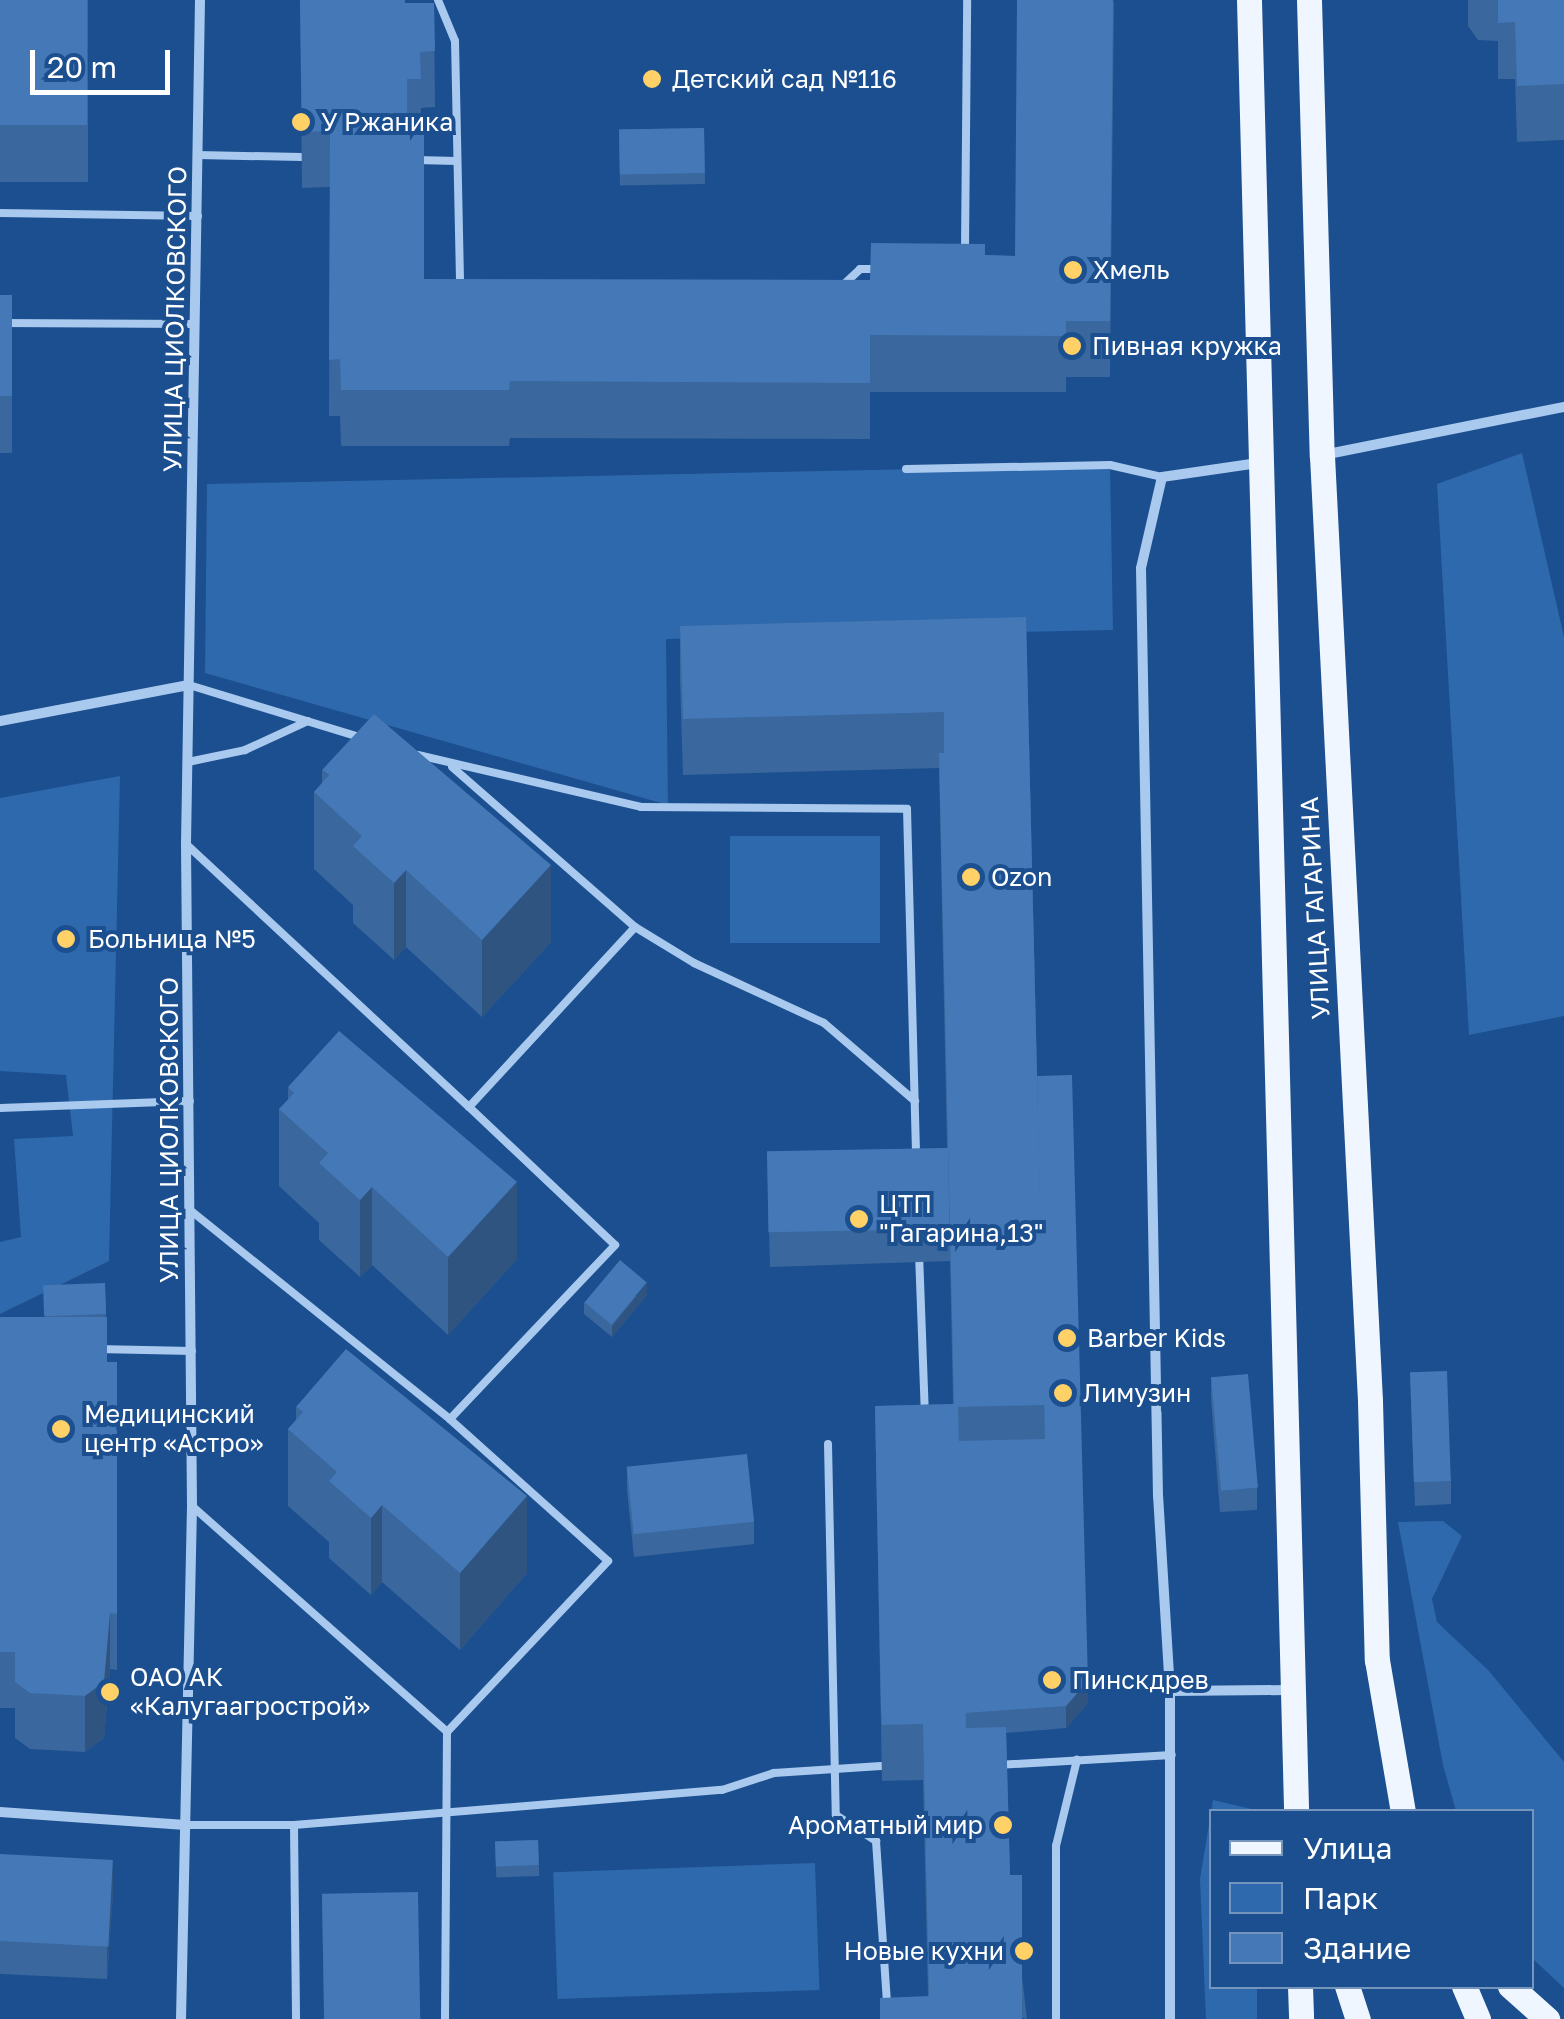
<!DOCTYPE html>
<meta charset="utf-8">
<style>
body{margin:0}
#map{position:relative;width:1564px;height:2019px;overflow:hidden;background:#1b4f8f;font-family:"Golos Text",sans-serif}
div>[style]{position:absolute}
[style*='--x']{left:calc(var(--x)*1px);top:calc(var(--y)*1px);width:calc(var(--w)*1px);rotate:calc(var(--a)*1deg)}
.green>*{inset:0;background:#2e69ad;transform-origin:0 0}
.service>*{height:8px;margin:-4px;padding:0 4px;transform-origin:4px;border-radius:4px;background:#a9c9ee}
.minor>*{height:10px;margin:-5px;padding:0 5px;transform-origin:5px;border-radius:5px;background:#a9c9ee}
.primary>*{height:25px;margin:-12.5px;padding:0 12.5px;transform-origin:12.5px;border-radius:12.5px;background:#f0f6ff}
.wall>*{inset:0;background:#3a679d;transform-origin:0 0}
.shaded-wall>*{inset:0;background:#305480}
.building>*{inset:0;background:#4478b7;transform-origin:0 0}
.dots>*{width:28px;height:28px;translate:-50% -50%;box-sizing:border-box;border:5px solid #1b4f8f;border-radius:50%}
span{translate:-50% -50%;white-space:nowrap;text-align:center;line-height:1.15;-webkit-text-stroke:8px #1b4f8f;paint-order:stroke}
.poi-label{font-size:25px;color:#fff}
.left{translate:0 -50%;text-align:left}
.right{translate:-100% -50%;text-align:right}
.street-label{font-size:25px;color:#fff}
.legend{position:absolute;left:1209px;top:1809px;width:325px;height:180px;box-sizing:border-box;background:#1b4f8f;border:2px solid #7695bc;margin:0;padding:12px 18px;list-style:none;font-size:30px;color:#fff}
.legend li{display:flex;align-items:center;gap:20px;height:50px}
.legend b{width:50px;border:2px solid #7695bc}
.scale{position:absolute;left:30px;top:50px;width:140px;height:45px;box-sizing:border-box;border:5px solid #fff;border-top:0;padding-left:12px;font-size:30px;line-height:35px;white-space:nowrap;color:#fff;-webkit-text-stroke:8px #1b4f8f;paint-order:stroke}
</style>
<div id="map">
<div class="green">
<i style="clip-path:polygon(1522px 453px,1564px 637px,1564px 1016px,1469px 1035px,1437px 484px)"></i>
<i style="clip-path:polygon(1110px 465px,1113px 630px,666px 639px,668px 805px,205px 673px,207px 484px)"></i>
<i style="clip-path:polygon(120px 776px,109px 1261px,0 1314px,0 1242px,21px 1237px,14px 1139px,73px 1136px,66px 1075px,0 1071px,0 798px)"></i>
<i style="left:730px;top:836px;width:150px;height:107px"></i>
<i style="clip-path:polygon(1443px 1521px,1462px 1536px,1432px 1599px,1437px 1622px,1489px 1671px,1564px 1762px,1564px 1988px,1532px 1958px,1532px 1812px,1456px 1811px,1443px 1765px,1398px 1522px)"></i>
<i style="clip-path:polygon(1213px 1800px,1260px 1811px,1212px 1812px,1212px 1986px,1257px 1987px,1257px 2019px,1206px 2019px,1200px 1879px)"></i>
<i style="left:815px;top:1863px;width:127px;height:262px;rotate:88deg"></i>
</div>
<div class="service">
<i style="--x:438;--y:0;--w:44;--a:67.5"></i>
<i style="--x:455;--y:41;--w:246;--a:88.8"></i>
<i style="--x:197;--y:155;--w:105;--a:1.1"></i>
<i style="--x:416;--y:160;--w:41;--a:1.4"></i>
<i style="--x:0;--y:213;--w:198;--a:0.9"></i>
<i style="--x:965;--y:250;--w:250;--a:-89.5"></i>
<i style="--x:841;--y:287;--w:26;--a:-43"></i>
<i style="--x:860;--y:269;--w:20;--a:0"></i>
<i style="--x:0;--y:323;--w:195;--a:0.3"></i>
<i style="--x:906;--y:469;--w:204;--a:-1.1"></i>
<i style="--x:1110;--y:465;--w:53;--a:13"></i>
<i style="--x:189;--y:685;--w:181;--a:17"></i>
<i style="--x:418;--y:755;--w:229;--a:13.1"></i>
<i style="--x:641;--y:807;--w:266;--a:0.4"></i>
<i style="--x:907;--y:809;--w:345;--a:88.5"></i>
<i style="--x:188;--y:762;--w:58;--a:-11.9"></i>
<i style="--x:245;--y:750;--w:69;--a:-24.7"></i>
<i style="--x:186;--y:844;--w:386;--a:42.9"></i>
<i style="--x:469;--y:1107;--w:245;--a:-47.3"></i>
<i style="--x:635;--y:927;--w:243;--a:-138.8"></i>
<i style="--x:635;--y:927;--w:69;--a:31.4"></i>
<i style="--x:694;--y:963;--w:143;--a:24.8"></i>
<i style="--x:824;--y:1023;--w:120;--a:40.6"></i>
<i style="--x:0;--y:1108;--w:190;--a:-2.1"></i>
<i style="--x:190;--y:1210;--w:334;--a:38.8"></i>
<i style="--x:450;--y:1419;--w:240;--a:-46.5"></i>
<i style="--x:615;--y:1245;--w:201;--a:-136.6"></i>
<i style="--x:919;--y:1253;--w:161;--a:87.9"></i>
<i style="--x:97;--y:1349;--w:95;--a:1.2"></i>
<i style="--x:828;--y:1444;--w:371;--a:88.8"></i>
<i style="--x:836;--y:1815;--w:48;--a:33"></i>
<i style="--x:876;--y:1841;--w:178;--a:86.1"></i>
<i style="--x:192;--y:1506;--w:341;--a:41.5"></i>
<i style="--x:447;--y:1732;--w:235;--a:-46.7"></i>
<i style="--x:608;--y:1561;--w:212;--a:-138.1"></i>
<i style="--x:997;--y:1765;--w:175;--a:-3.3"></i>
<i style="--x:186;--y:1825;--w:108;--a:0"></i>
<i style="--x:294;--y:1825;--w:429;--a:-4.7"></i>
<i style="--x:722;--y:1790;--w:55;--a:-18.1"></i>
<i style="--x:774;--y:1773;--w:107;--a:-3.7"></i>
<i style="--x:294;--y:1825;--w:194;--a:89.4"></i>
<i style="--x:445;--y:2019;--w:287;--a:-89.6"></i>
<i style="--x:1056;--y:2019;--w:173;--a:-90"></i>
<i style="--x:1056;--y:1846;--w:89;--a:-76.3"></i>
</div>
<div class="minor">
<i style="--x:1323;--y:455;--w:246;--a:-11.3"></i>
<i style="--x:0;--y:721;--w:192;--a:-10.8"></i>
<i style="--x:1170;--y:1691;--w:195;--a:-93.5"></i>
<i style="--x:1158;--y:1496;--w:928;--a:-91.05"></i>
<i style="--x:1141;--y:568;--w:93;--a:-77"></i>
<i style="--x:1162;--y:477;--w:97;--a:-8.3"></i>
<i style="--x:0;--y:1812;--w:186;--a:4"></i>
<i style="--x:181;--y:2019;--w:513;--a:-88.77"></i>
<i style="--x:192;--y:1506;--w:662;--a:-90.52"></i>
<i style="--x:186;--y:844;--w:844;--a:-89.05"></i>
<i style="--x:1170;--y:2019;--w:328;--a:-90"></i>
<i style="--x:1170;--y:1691;--w:120;--a:-0.5"></i>
</div>
<div class="primary">
<i style="--x:1249;--y:0;--w:1813;--a:88.51"></i>
<i style="--x:1309;--y:0;--w:456;--a:88.4"></i>
<i style="--x:1322;--y:456;--w:946;--a:87.09"></i>
<i style="--x:1370;--y:1401;--w:259;--a:88.5"></i>
<i style="--x:1377;--y:1660;--w:154;--a:80.3"></i>
<i style="--x:1300;--y:1986;--w:33;--a:88"></i>
<i style="--x:1347;--y:1986;--w:35;--a:72"></i>
<i style="--x:1464;--y:1986;--w:36;--a:67"></i>
<i style="--x:1510;--y:1986;--w:50;--a:41.7"></i>
</div>
<div class="wall">
<i style="left:0;top:0;width:88px;height:182px"></i>
<i style="clip-path:polygon(300px 0,405px 0,405px 3px,434px 3px,435px 107px,421px 108px,424px 279px,870px 280px,985px 255px,1015px 256px,1114px 0,1110px 377px,1066px 377px,1066px 392px,870px 392px,870px 439px,510px 438px,509px 446px,341px 446px,340px 416px,329px 416px,330px 187px,302px 188px)"></i>
<i style="clip-path:polygon(1468px 0,1564px 0,1564px 140px,1517px 142px,1515px 79px,1498px 79px,1498px 41px,1478px 40px,1468px 26px)"></i>
<i style="left:704px;top:128px;width:56px;height:85px;rotate:89deg"></i>
<i style="left:0;top:295px;width:12px;height:158px"></i>
<i style="clip-path:polygon(1026px 617px,1037px 1076px,1088px 1703px,1066px 1728px,1006px 1733px,1010px 1875px,1027px 2019px,928px 1996px,923px 1780px,882px 1781px,875px 1406px,953px 1404px,950px 1259px,950px 1261px,770px 1267px,767px 1152px,947px 1148px,939px 768px,683px 775px,680px 682px,680px 626px)"></i>
<i style="clip-path:polygon(322px 770px,551px 942px,482px 1017px,406px 947px,394px 960px,353px 923px,353px 905px,314px 869px,314px 792px,322px 783px)"></i>
<i style="clip-path:polygon(288px 1087px,517px 1259px,448px 1335px,372px 1265px,360px 1277px,319px 1240px,319px 1223px,279px 1186px,279px 1109px,288px 1100px)"></i>
<i style="clip-path:polygon(105px 1283px,107px 1362px,117px 1362px,117px 1670px,110px 1669px,104px 1738px,85px 1752px,30px 1749px,15px 1738px,15px 1708px,0 1708px,0 1317px,44px 1317px)"></i>
<i style="clip-path:polygon(647px 1295px,612px 1337px,584px 1314px,584px 1302px)"></i>
<i style="clip-path:polygon(1410px 1373px,1451px 1481px,1451px 1504px,1415px 1506px)"></i>
<i style="clip-path:polygon(1211px 1376px,1257px 1488px,1257px 1510px,1220px 1512px,1211px 1399px)"></i>
<i style="clip-path:polygon(296px 1407px,527px 1573px,460px 1650px,382px 1582px,371px 1595px,329px 1558px,329px 1542px,288px 1506px,288px 1429px,296px 1420px)"></i>
<i style="clip-path:polygon(627px 1467px,754px 1522px,754px 1544px,634px 1557px,627px 1490px)"></i>
<i style="left:538px;top:1840px;width:36px;height:43px;rotate:88deg"></i>
<i style="clip-path:polygon(0 1854px,113px 1893px,107px 1979px,0 1974px)"></i>
<i style="clip-path:polygon(322px 1895px,421px 2019px,324px 2019px)"></i>
</div>
<div class="shaded-wall">
<i style="clip-path:polygon(551px 865px,551px 942px,482px 1017px,482px 940px)"></i>
<i style="clip-path:polygon(406px 870px,406px 947px,394px 960px,394px 883px)"></i>
<i style="clip-path:polygon(517px 1182px,517px 1259px,448px 1335px,448px 1257px)"></i>
<i style="clip-path:polygon(372px 1187px,372px 1265px,360px 1277px,360px 1200px)"></i>
<i style="clip-path:polygon(647px 1283px,647px 1295px,612px 1337px,612px 1326px)"></i>
<i style="clip-path:polygon(527px 1496px,527px 1573px,460px 1650px,460px 1573px)"></i>
<i style="clip-path:polygon(382px 1505px,382px 1582px,371px 1595px,371px 1518px)"></i>
<i style="clip-path:polygon(110px 1613px,110px 1669px,104px 1738px,85px 1752px,85px 1696px)"></i>
<i style="clip-path:polygon(1088px 1681px,1088px 1703px,1066px 1728px,1066px 1706px)"></i>
<i style="clip-path:polygon(113px 1860px,113px 1893px,107px 1979px,107px 1946px)"></i>
</div>
<div class="building">
<i style="left:0;top:0;width:87px;height:125px"></i>
<i style="clip-path:polygon(300px 0,405px 0,405px 3px,434px 3px,435px 51px,420px 52px,421px 79px,407px 79px,407px 131px,424px 131px,424px 279px,870px 280px,871px 243px,985px 244px,985px 255px,1015px 256px,1017px 0,1113px 0,1110px 321px,1066px 321px,1066px 336px,870px 335px,870px 383px,510px 381px,509px 390px,341px 390px,340px 359px,329px 360px,330px 131px,302px 132px)"></i>
<i style="clip-path:polygon(1498px 0,1564px 0,1564px 84px,1517px 86px,1515px 22px,1498px 23px)"></i>
<i style="left:704px;top:128px;width:45px;height:85px;rotate:89deg"></i>
<i style="left:0;top:295px;width:12px;height:101px"></i>
<i style="clip-path:polygon(1026px 617px,1045px 1405px,958px 1407px,966px 1728px,1006px 1727px,1014px 2019px,880px 2019px,880px 1998px,929px 1996px,923px 1724px,882px 1725px,881px 1710px,875px 1406px,954px 1404px,939px 753px,944px 753px,944px 712px,683px 719px,680px 626px)"></i>
<i style="clip-path:polygon(374px 714px,551px 865px,482px 940px,406px 870px,394px 883px,353px 846px,362px 836px,314px 792px,329px 775px,322px 770px)"></i>
<i style="clip-path:polygon(339px 1031px,517px 1182px,448px 1257px,372px 1187px,360px 1200px,319px 1163px,328px 1153px,279px 1109px,294px 1093px,288px 1087px)"></i>
<i style="clip-path:polygon(1072px 1075px,1088px 1681px,1066px 1706px,965px 1713px,958px 1441px,1045px 1439px,1037px 1076px)"></i>
<i style="left:948px;top:1148px;width:81px;height:181px;rotate:89deg"></i>
<i style="left:620px;top:1260px;width:35px;height:55px;rotate:40deg"></i>
<i style="left:105px;top:1283px;width:31px;height:62px;rotate:88deg"></i>
<i style="clip-path:polygon(0 1317px,107px 1317px,107px 1362px,117px 1362px,117px 1614px,110px 1613px,104px 1682px,85px 1696px,30px 1693px,15px 1682px,15px 1652px,0 1652px)"></i>
<i style="clip-path:polygon(346px 1349px,527px 1496px,460px 1573px,382px 1505px,371px 1518px,329px 1481px,337px 1472px,288px 1429px,303px 1412px,296px 1407px)"></i>
<i style="left:1447px;top:1371px;width:110px;height:37px;rotate:88deg"></i>
<i style="left:1248px;top:1374px;width:114px;height:37px;rotate:85deg"></i>
<i style="left:747px;top:1454px;width:68px;height:121px;rotate:84deg"></i>
<i style="left:538px;top:1840px;width:25px;height:43px;rotate:88deg"></i>
<i style="left:0;top:1854px;width:113px;height:87px;rotate:3deg"></i>
<i style="left:1010px;top:1875px;width:12px;height:144px"></i>
<i style="left:418px;top:1892px;width:127px;height:96px;rotate:89deg"></i>
</div>
<div class="dots">
<i style="left:652px;top:79px;background:#ffd166"></i>
<i style="left:301px;top:122px;background:#ffd166"></i>
<i style="left:1073px;top:270px;background:#ffd166"></i>
<i style="left:1072px;top:346px;background:#ffd166"></i>
<i style="left:971px;top:877px;background:#ffd166"></i>
<i style="left:66px;top:939px;background:#ffd166"></i>
<i style="left:859px;top:1219px;background:#ffd166"></i>
<i style="left:1067px;top:1338px;background:#ffd166"></i>
<i style="left:1063px;top:1393px;background:#ffd166"></i>
<i style="left:61px;top:1429px;background:#ffd166"></i>
<i style="left:1052px;top:1680px;background:#ffd166"></i>
<i style="left:110px;top:1692px;background:#ffd166"></i>
<i style="left:1003px;top:1825px;background:#ffd166"></i>
<i style="left:1024px;top:1951px;background:#ffd166"></i>
</div>
<div class="poi-label">
<span class="left" style="left:672px;top:79px">Детский сад №116</span>
<span class="left" style="left:321px;top:122px">У Ржаника</span>
<span class="left" style="left:1093px;top:270px">Хмель</span>
<span class="left" style="left:1092px;top:346px">Пивная кружка</span>
<span class="left" style="left:991px;top:877px">Ozon</span>
<span class="left" style="left:88px;top:939px">Больница №5</span>
<span class="left" style="left:879px;top:1219px">ЦТП<br>"Гагарина,13"</span>
<span class="left" style="left:1087px;top:1338px">Barber Kids</span>
<span class="left" style="left:1083px;top:1393px">Лимузин</span>
<span class="left" style="left:84px;top:1429px">Медицинский<br>центр «Астро»</span>
<span class="left" style="left:130px;top:1692px">ОАО АК<br>«Калугаагрострой»</span>
<span class="left" style="left:1072px;top:1680px">Пинскдрев</span>
<span class="right" style="left:983px;top:1825px">Ароматный мир</span>
<span class="right" style="left:1004px;top:1951px">Новые кухни</span>
</div>
<div class="street-label">
<span style="left:175px;top:319px;rotate:-89deg">УЛИЦА ЦИОЛКОВСКОГО</span>
<span style="left:1315px;top:908px;rotate:-93deg">УЛИЦА ГАГАРИНА</span>
<span style="left:169px;top:1130px;rotate:-90deg">УЛИЦА ЦИОЛКОВСКОГО</span>
</div>
<ul class="legend">
<li><b style="height:12px;background:#f0f6ff"></b>Улица</li>
<li><b style="height:28px;background:#2e69ad"></b>Парк</li>
<li><b style="height:28px;background:#4478b7"></b>Здание</li>
</ul>
<div class="scale">20 m</div>
</div>
